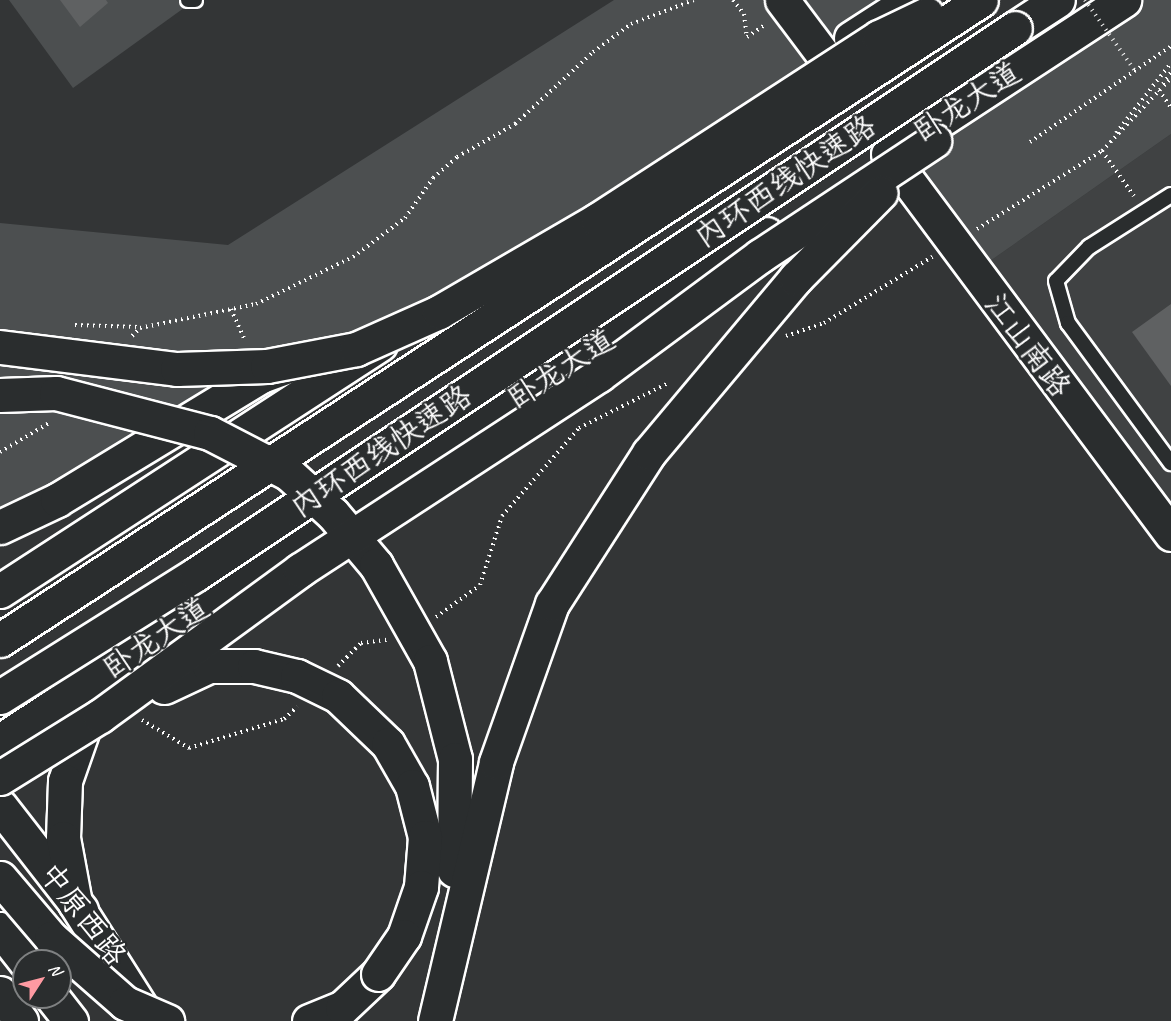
<!DOCTYPE html>
<meta charset="utf-8">
<style>
body{margin:0}
#map{position:relative;width:1171px;height:1021px;overflow:hidden;background:#333536;font-family:Caveat,"LXGW WenKai TC",sans-serif}
div>[style]{position:absolute}
[style*='--x']{left:calc(var(--x)*1px);top:calc(var(--y)*1px);width:calc(var(--w)*1px);rotate:calc(var(--a)*1deg)}
.built>*{inset:0;background:#404243}
.green>*{inset:0;background:#4c4f50}
.building>*{inset:0;background:#5f6162}
.path>*{height:4px;margin-top:-2px;transform-origin:0;background:repeating-linear-gradient(90deg,#fff 0 1.5px,transparent 0 6px)}
.roads{filter:drop-shadow(2px 0 #fff) drop-shadow(-2px 0 #fff) drop-shadow(0 2px #fff) drop-shadow(0 -2px #fff)}
.lane>*{height:14px;margin:-7px;padding:0 7px;transform-origin:7px;border-radius:7px;background:#2a2d2e}
.secondary>*{height:33px;margin:-16.5px;padding:0 16.5px;transform-origin:16.5px;border-radius:16.5px;background:#2a2d2e}
.primary>*{height:33px;margin:-16.5px;padding:0 16.5px;transform-origin:16.5px;border-radius:16.5px;background:#2a2d2e}
.highway>*{height:33px;margin:-16.5px;padding:0 16.5px;transform-origin:16.5px;border-radius:16.5px;background:#2a2d2e}
.path-bridge>*{height:4px;margin-top:-2px;transform-origin:0;background:repeating-linear-gradient(90deg,#fff 0 1.5px,transparent 0 6px)}
.bridges{filter:drop-shadow(2px 0 #fff) drop-shadow(-2px 0 #fff) drop-shadow(0 2px #fff) drop-shadow(0 -2px #fff)}
.highway-bridge>*{height:33px;margin:-16.5px;padding:0 16.5px;transform-origin:16.5px;border-radius:16.5px;background:#2a2d2e}
span{translate:-50% -50%;white-space:nowrap;text-align:center;line-height:1.15;-webkit-text-stroke:4.5px #2a2d2e;paint-order:stroke}
.street-label{font-size:30px;color:#fff}
.north{position:absolute;left:12px;top:949px;width:60px;height:60px;box-sizing:border-box;background:#2a2d2e;border:2px solid #7f8182;border-radius:50%;rotate:54deg;font-size:16px;font-weight:700;line-height:24px;text-align:center;color:#fff}
.north::after{content:'';display:block;margin:auto;width:21px;height:27px;background:#ff9aa2;clip-path:polygon(50% 0,100% 100%,50% 72%,0 100%)}
</style>
<div id="map">
<div class="built">
<i style="clip-path:polygon(1171px 134px,1171px 534px,973px 273px)"></i>
</div>
<div class="green">
<i style="clip-path:polygon(9px 0,195px 0,73px 88px)"></i>
<i style="clip-path:polygon(614px 0,910px 0,422px 317px,261px 376px,0 527px,0 223px,228px 245px)"></i>
<i style="clip-path:polygon(1134px 0,1171px 0,1171px 134px,973px 273px,888px 154px)"></i>
</div>
<div class="building">
<i style="clip-path:polygon(60px 0,106px 0,108px 3px,80px 27px)"></i>
<i style="clip-path:polygon(1171px 304px,1171px 386px,1132px 332px)"></i>
</div>
<div class="path">
<i style="--x:733;--y:0;--w:18;--a:52"></i>
<i style="--x:744;--y:14;--w:23;--a:83"></i>
<i style="--x:747;--y:37;--w:22;--a:-34"></i>
<i style="--x:1163;--y:84;--w:14;--a:-56"></i>
<i style="--x:1159;--y:90;--w:22;--a:56"></i>
<i style="--x:1116;--y:133;--w:89;--a:-51.8"></i>
<i style="--x:1030;--y:142;--w:171;--a:-34.2"></i>
<i style="--x:1102;--y:151;--w:55;--a:54.6"></i>
<i style="--x:977;--y:229;--w:147;--a:-32"></i>
<i style="--x:1102;--y:151;--w:100;--a:-46.6"></i>
<i style="--x:231;--y:309;--w:32;--a:66"></i>
<i style="--x:75;--y:325;--w:64;--a:1.8"></i>
<i style="--x:132;--y:336;--w:11;--a:-45"></i>
<i style="--x:140;--y:328;--w:118;--a:-11.7"></i>
<i style="--x:256;--y:304;--w:108;--a:-25.9"></i>
<i style="--x:353;--y:257;--w:65;--a:-36.9"></i>
<i style="--x:405;--y:218;--w:49;--a:-55"></i>
<i style="--x:433;--y:178;--w:32;--a:-41"></i>
<i style="--x:457;--y:157;--w:67;--a:-29.6"></i>
<i style="--x:515;--y:124;--w:106;--a:-42.7"></i>
<i style="--x:593;--y:52;--w:47;--a:-36.4"></i>
<i style="--x:631;--y:24;--w:67;--a:-20.9"></i>
<i style="--x:786;--y:336;--w:40;--a:-18.9"></i>
<i style="--x:824;--y:323;--w:127;--a:-31.4"></i>
<i style="--x:0;--y:452;--w:57;--a:-30.6"></i>
<i style="--x:436;--y:617;--w:54;--a:-36"></i>
<i style="--x:480;--y:585;--w:72;--a:-72.3"></i>
<i style="--x:502;--y:516;--w:117;--a:-48.8"></i>
<i style="--x:579;--y:428;--w:100;--a:-26.8"></i>
<i style="--x:338;--y:666;--w:33;--a:-45"></i>
<i style="--x:361;--y:643;--w:26;--a:-7"></i>
<i style="--x:142;--y:720;--w:55;--a:30.8"></i>
<i style="--x:189;--y:748;--w:99;--a:-17"></i>
<i style="--x:284;--y:719;--w:18;--a:-43"></i>
</div>
<div class="roads">
<div class="lane">
<i style="--x:188;--y:0;--w:7;--a:0"></i>
<i style="--x:1171;--y:195;--w:97;--a:147.6"></i>
<i style="--x:1089;--y:247;--w:47;--a:134.1"></i>
<i style="--x:1056;--y:281;--w:44;--a:74.1"></i>
<i style="--x:1068;--y:323;--w:174;--a:53.7"></i>
</div>
<div class="secondary">
<i style="--x:782;--y:0;--w:70;--a:53.1"></i>
<i style="--x:888;--y:154;--w:474;--a:53.3"></i>
</div>
<div class="primary">
<i style="--x:0;--y:527;--w:63;--a:-25.3"></i>
<i style="--x:57;--y:500;--w:239;--a:-31.3"></i>
<i style="--x:261;--y:376;--w:32;--a:-20"></i>
<i style="--x:0;--y:806;--w:132;--a:52.1"></i>
</div>
<div class="highway">
<i style="--x:1015;--y:28;--w:51;--a:-33.1"></i>
<i style="--x:851;--y:38;--w:70;--a:-32.8"></i>
<i style="--x:895;--y:150;--w:274;--a:-33.2"></i>
<i style="--x:0;--y:591;--w:453;--a:-33"></i>
<i style="--x:89;--y:712;--w:73;--a:109.2"></i>
<i style="--x:65;--y:781;--w:57;--a:92"></i>
<i style="--x:63;--y:838;--w:66;--a:79.5"></i>
<i style="--x:75;--y:903;--w:135;--a:57.7"></i>
<i style="--x:0;--y:741;--w:919;--a:-33.47"></i>
<i style="--x:0;--y:929;--w:41;--a:52"></i>
<i style="--x:0;--y:993;--w:35;--a:53"></i>
<i style="--x:52;--y:997;--w:31;--a:52"></i>
<i style="--x:309;--y:1021;--w:35;--a:-22"></i>
<i style="--x:342;--y:1008;--w:50;--a:-43.4"></i>
</div>
</div>
<div class="path-bridge">
<i style="--x:1085;--y:0;--w:87;--a:54.8"></i>
</div>
<div class="bridges">
<div class="highway-bridge">
<i style="--x:0;--y:347;--w:178;--a:7.1"></i>
<i style="--x:177;--y:369;--w:90;--a:-1.9"></i>
<i style="--x:267;--y:366;--w:91;--a:-10.8"></i>
<i style="--x:356;--y:349;--w:91;--a:-24"></i>
<i style="--x:439;--y:312;--w:183;--a:-30.2"></i>
<i style="--x:597;--y:220;--w:336;--a:-33"></i>
<i style="--x:879;--y:37;--w:53;--a:-25.6"></i>
<i style="--x:0;--y:395;--w:56;--a:-2"></i>
<i style="--x:56;--y:393;--w:159;--a:14.6"></i>
<i style="--x:210;--y:433;--w:89;--a:27.4"></i>
<i style="--x:289;--y:474;--w:59;--a:42.3"></i>
<i style="--x:333;--y:514;--w:67;--a:49.9"></i>
<i style="--x:376;--y:565;--w:110;--a:60.6"></i>
<i style="--x:430;--y:661;--w:101;--a:75.7"></i>
<i style="--x:455;--y:759;--w:111;--a:90.5"></i>
<i style="--x:0;--y:640;--w:1171;--a:-33.12"></i>
<i style="--x:164;--y:687;--w:50;--a:-25"></i>
<i style="--x:209;--y:666;--w:45;--a:0"></i>
<i style="--x:254;--y:666;--w:44;--a:13.1"></i>
<i style="--x:297;--y:676;--w:46;--a:26"></i>
<i style="--x:338;--y:696;--w:69;--a:43.8"></i>
<i style="--x:388;--y:744;--w:48;--a:60.3"></i>
<i style="--x:412;--y:786;--w:53;--a:75.7"></i>
<i style="--x:425;--y:837;--w:50;--a:94.6"></i>
<i style="--x:421;--y:887;--w:52;--a:109.1"></i>
<i style="--x:404;--y:936;--w:46;--a:124.4"></i>
<i style="--x:0;--y:697;--w:231;--a:-32.1"></i>
<i style="--x:196;--y:574;--w:984;--a:-33.69"></i>
<i style="--x:0;--y:778;--w:118;--a:-31.8"></i>
<i style="--x:100;--y:716;--w:248;--a:-36.1"></i>
<i style="--x:300;--y:570;--w:357;--a:-33.1"></i>
<i style="--x:599;--y:375;--w:200;--a:-36.5"></i>
<i style="--x:760;--y:256;--w:209;--a:-33.5"></i>
<i style="--x:0;--y:878;--w:79;--a:49.6"></i>
<i style="--x:51;--y:938;--w:98;--a:41.3"></i>
<i style="--x:125;--y:1003;--w:46;--a:23.2"></i>
<i style="--x:435;--y:1021;--w:266;--a:-76.7"></i>
<i style="--x:496;--y:762;--w:168;--a:-70.5"></i>
<i style="--x:552;--y:604;--w:179;--a:-57.3"></i>
<i style="--x:649;--y:453;--w:229;--a:-50"></i>
<i style="--x:796;--y:278;--w:120;--a:-45.3"></i>
</div>
</div>
<div class="street-label">
<span style="left:967px;top:102px;rotate:-33deg">卧龙大道</span>
<span style="left:785px;top:181px;rotate:-34deg">内环西线快速路</span>
<span style="left:1028px;top:345px;rotate:53deg">江山南路</span>
<span style="left:561px;top:369px;rotate:-33deg">卧龙大道</span>
<span style="left:381px;top:451px;rotate:-34deg">内环西线快速路</span>
<span style="left:156px;top:638px;rotate:-34deg">卧龙大道</span>
<span style="left:83px;top:914px;rotate:52deg">中原西路</span>
</div>
<div class="north">N</div>
</div>
